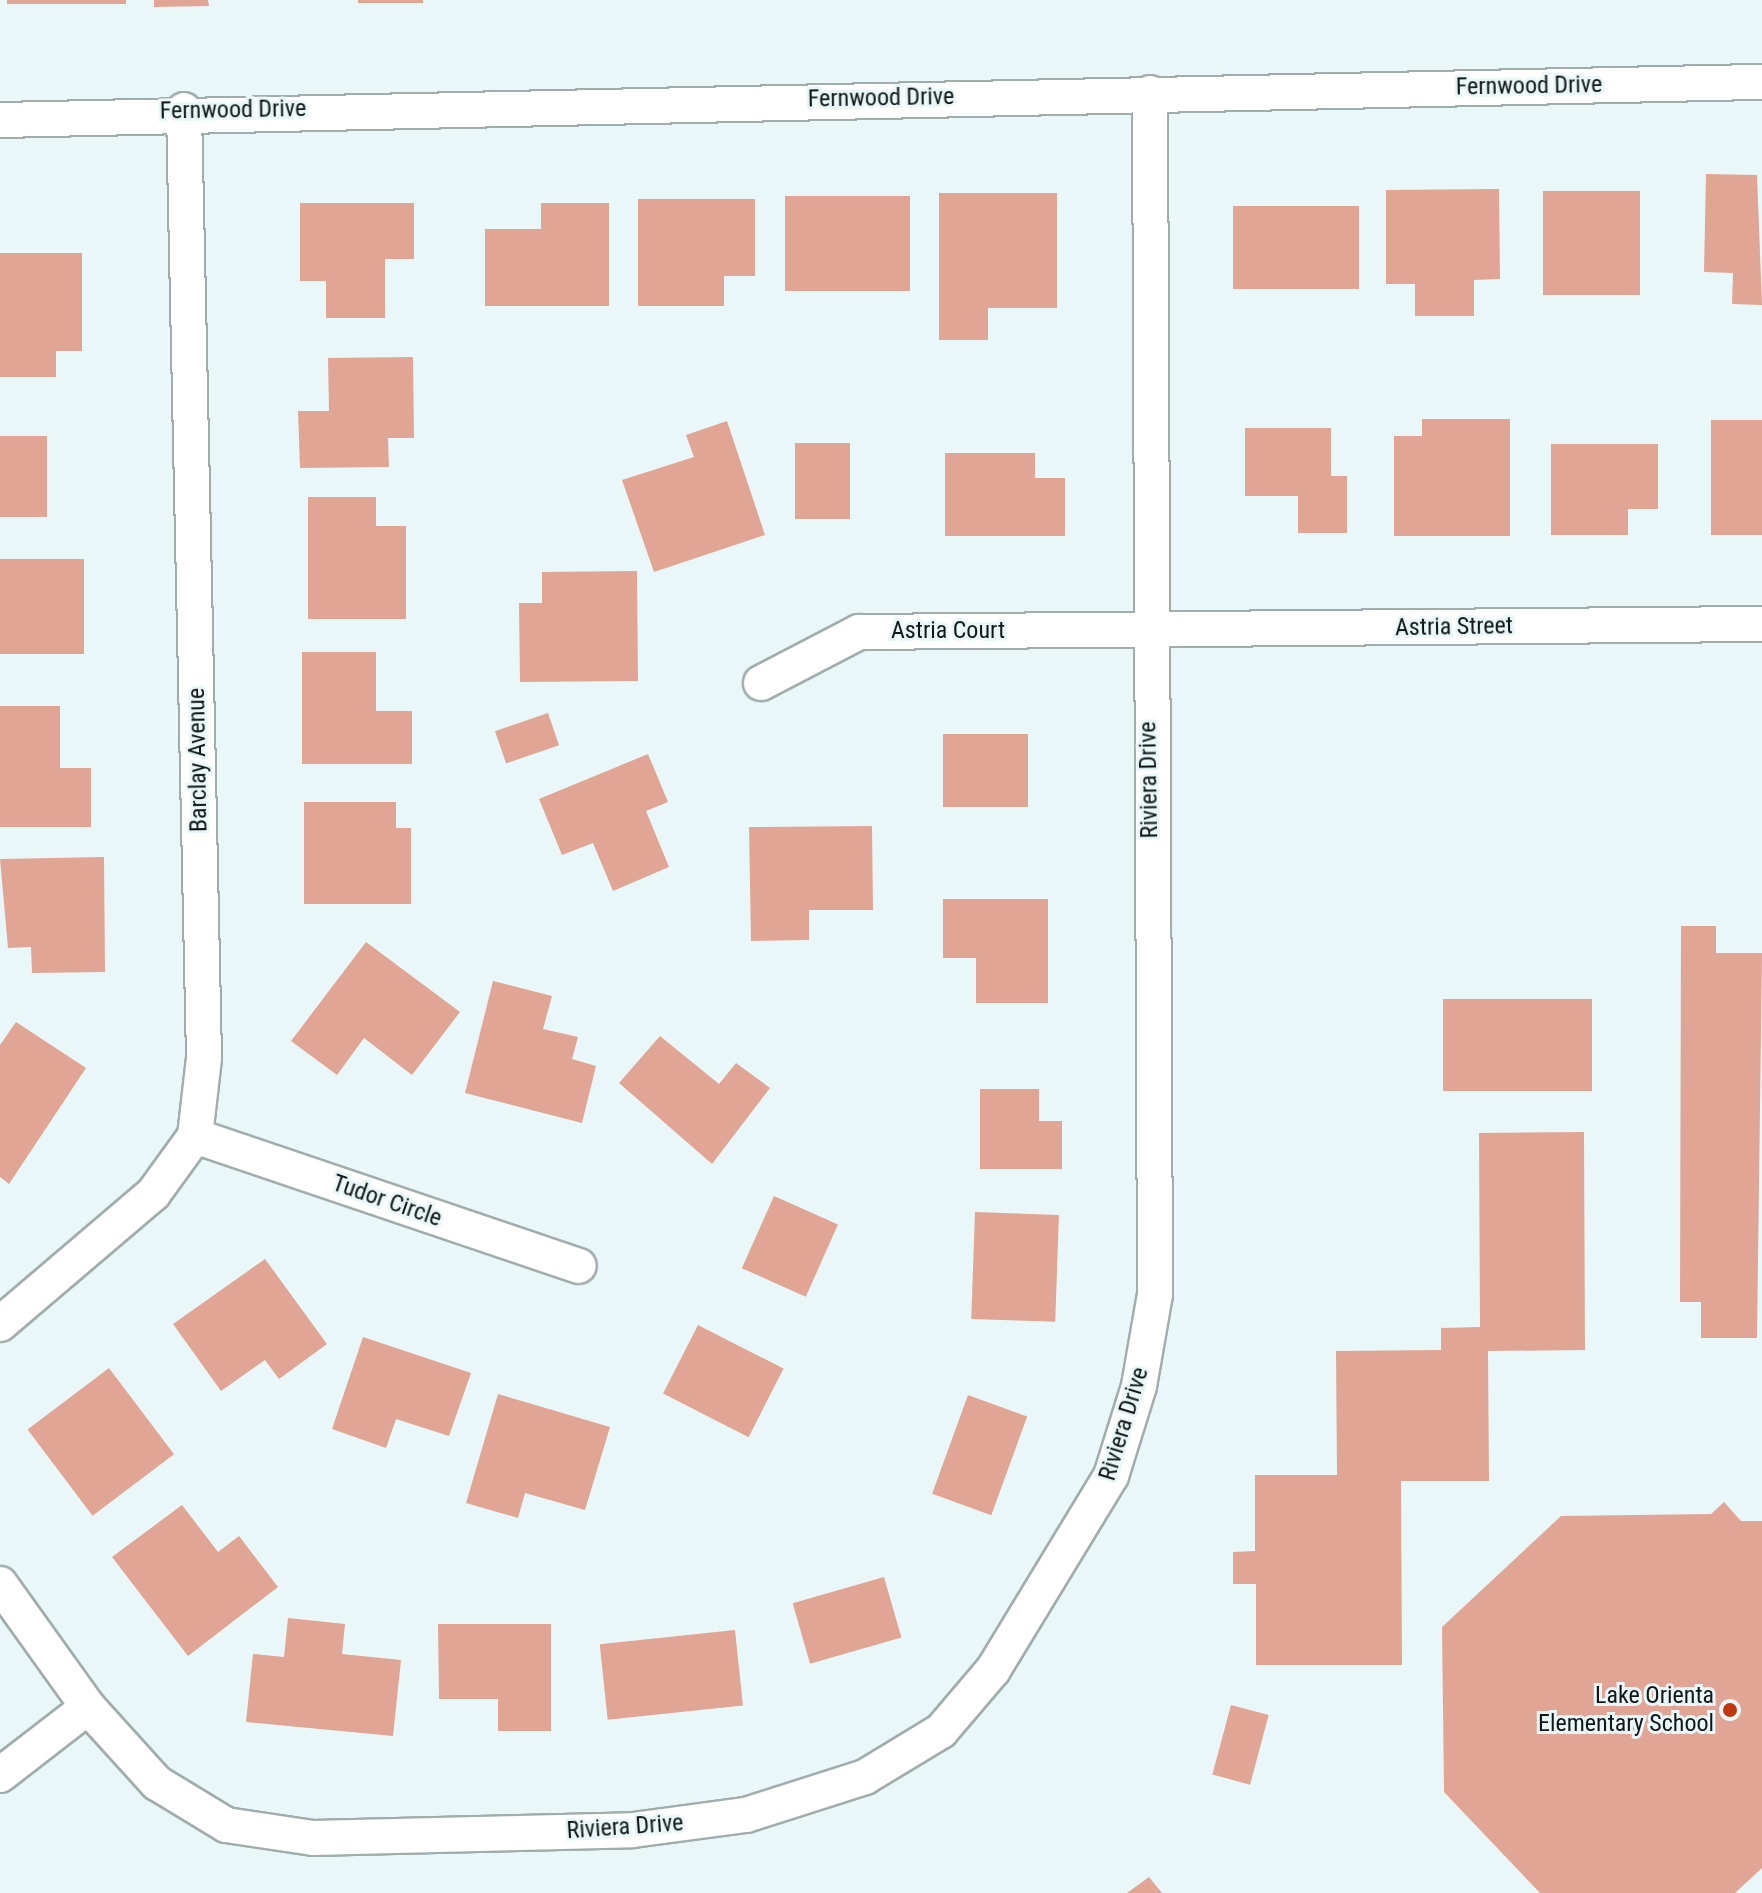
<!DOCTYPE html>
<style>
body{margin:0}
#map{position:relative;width:1762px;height:1893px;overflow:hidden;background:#eaf7f8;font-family:"Roboto Condensed",sans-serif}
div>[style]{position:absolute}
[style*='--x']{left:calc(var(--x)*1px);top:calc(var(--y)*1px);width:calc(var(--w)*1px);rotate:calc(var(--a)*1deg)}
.building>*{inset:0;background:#e0a595;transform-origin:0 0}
.roads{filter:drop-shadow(2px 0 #a1adad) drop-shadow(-2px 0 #a1adad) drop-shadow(0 2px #a1adad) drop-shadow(0 -2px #a1adad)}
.street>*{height:34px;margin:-17px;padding:0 17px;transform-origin:17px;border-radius:17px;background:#fff}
.dots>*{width:22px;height:22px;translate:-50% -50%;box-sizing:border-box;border:4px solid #eaf7f8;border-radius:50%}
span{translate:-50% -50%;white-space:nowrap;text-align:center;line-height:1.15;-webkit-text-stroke:6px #eaf7f8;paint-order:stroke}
.street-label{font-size:24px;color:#121616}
.poi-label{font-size:24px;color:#121616}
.right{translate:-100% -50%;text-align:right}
</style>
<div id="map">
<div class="building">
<i style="left:7px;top:0;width:119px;height:4px"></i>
<i style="clip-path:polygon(154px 0,208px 0,209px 6px,154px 7px)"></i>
<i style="left:358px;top:0;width:65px;height:3px"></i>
<i style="clip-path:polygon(1706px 174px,1757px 175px,1762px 305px,1732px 304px,1733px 273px,1704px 272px)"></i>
<i style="clip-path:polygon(1499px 189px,1500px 279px,1474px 280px,1474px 316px,1415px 316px,1415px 284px,1386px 284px,1386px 190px)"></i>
<i style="left:1543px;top:191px;width:97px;height:104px"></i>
<i style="clip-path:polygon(939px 193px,1057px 193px,1057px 308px,988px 308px,988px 340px,939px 340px)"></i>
<i style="left:785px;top:196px;width:125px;height:95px"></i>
<i style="clip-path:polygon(638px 199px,755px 199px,755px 276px,724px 276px,724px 306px,638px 306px)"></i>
<i style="clip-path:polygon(300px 203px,414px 203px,414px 259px,385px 259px,385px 318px,326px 318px,326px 281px,300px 281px)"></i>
<i style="clip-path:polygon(541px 203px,609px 203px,609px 306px,485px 306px,485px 229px,541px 229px)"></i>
<i style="left:1233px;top:206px;width:126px;height:83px"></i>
<i style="clip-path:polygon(0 253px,82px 253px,82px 351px,56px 351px,56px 377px,0 377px)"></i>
<i style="clip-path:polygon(413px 357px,414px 438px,388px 438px,389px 467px,300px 468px,298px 411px,329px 411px,328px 358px)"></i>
<i style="clip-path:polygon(1422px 419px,1510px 419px,1510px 536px,1394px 536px,1394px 436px,1422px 436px)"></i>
<i style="left:1711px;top:420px;width:51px;height:115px"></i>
<i style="clip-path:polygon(727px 421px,765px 535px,654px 572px,622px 480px,694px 457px,686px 435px)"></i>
<i style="clip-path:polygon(1245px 428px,1331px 428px,1331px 476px,1347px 476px,1347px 533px,1298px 533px,1298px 496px,1245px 496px)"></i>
<i style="left:0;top:436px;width:47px;height:81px"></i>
<i style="left:795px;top:443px;width:55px;height:76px"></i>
<i style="clip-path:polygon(1551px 444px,1658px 444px,1658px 509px,1628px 509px,1628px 535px,1551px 535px)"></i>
<i style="clip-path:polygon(945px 453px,1035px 453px,1035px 478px,1065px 478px,1065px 536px,945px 536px)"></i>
<i style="clip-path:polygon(308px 497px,376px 497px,376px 526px,406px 526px,406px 619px,308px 619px)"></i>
<i style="left:0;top:559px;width:84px;height:95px"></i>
<i style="clip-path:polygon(637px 571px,638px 681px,520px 682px,519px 603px,542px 603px,542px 572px)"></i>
<i style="clip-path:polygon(302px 652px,376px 652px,376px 711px,412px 711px,412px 764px,302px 764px)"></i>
<i style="clip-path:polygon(0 706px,60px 706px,60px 768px,91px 768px,91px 827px,0 827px)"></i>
<i style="left:548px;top:713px;width:34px;height:56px;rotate:71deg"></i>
<i style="left:943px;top:734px;width:85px;height:73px"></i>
<i style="clip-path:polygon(648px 754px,668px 802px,646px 811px,669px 867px,613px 891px,593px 843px,562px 855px,539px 799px)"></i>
<i style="clip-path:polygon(304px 802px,396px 802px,396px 828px,411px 828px,411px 904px,304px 904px)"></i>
<i style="clip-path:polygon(872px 826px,873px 910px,809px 910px,809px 940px,751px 941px,749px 827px)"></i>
<i style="clip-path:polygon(104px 857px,105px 972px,32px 973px,31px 947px,8px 948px,0 859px)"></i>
<i style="clip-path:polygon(943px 899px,1048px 899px,1048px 1003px,976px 1003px,976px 958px,943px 958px)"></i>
<i style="clip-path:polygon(1681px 926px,1716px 926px,1716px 953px,1762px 953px,1757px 1338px,1701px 1338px,1701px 1302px,1680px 1302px)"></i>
<i style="clip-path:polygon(366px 942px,460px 1012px,412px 1075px,364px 1038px,337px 1075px,291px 1041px)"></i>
<i style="clip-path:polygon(493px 981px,552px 996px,543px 1029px,578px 1037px,572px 1059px,596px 1066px,582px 1123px,465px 1093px)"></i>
<i style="left:1443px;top:999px;width:149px;height:92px"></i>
<i style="clip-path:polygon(16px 1022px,86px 1068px,9px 1184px,0 1177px,0 1045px)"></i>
<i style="clip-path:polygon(660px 1036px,719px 1084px,736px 1063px,770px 1088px,712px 1164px,619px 1083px)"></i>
<i style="clip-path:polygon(980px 1089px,1039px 1089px,1039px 1121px,1062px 1121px,1062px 1169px,980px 1169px)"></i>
<i style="clip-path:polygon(1584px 1132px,1585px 1350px,1488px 1351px,1489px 1481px,1401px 1481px,1402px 1665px,1256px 1665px,1256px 1584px,1233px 1584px,1233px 1552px,1255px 1551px,1255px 1475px,1337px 1475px,1336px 1351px,1441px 1350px,1441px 1328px,1480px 1327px,1479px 1133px)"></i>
<i style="left:774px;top:1196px;width:70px;height:79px;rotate:24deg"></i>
<i style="left:975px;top:1212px;width:84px;height:107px;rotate:2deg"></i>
<i style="clip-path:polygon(265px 1259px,327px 1344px,279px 1379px,265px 1360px,221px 1391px,173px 1324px)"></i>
<i style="left:698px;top:1325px;width:96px;height:77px;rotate:27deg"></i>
<i style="clip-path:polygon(363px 1337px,471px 1373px,449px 1436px,396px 1419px,386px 1448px,332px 1429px)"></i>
<i style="left:109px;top:1368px;width:108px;height:102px;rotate:53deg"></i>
<i style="clip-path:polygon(498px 1394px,610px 1427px,585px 1510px,525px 1493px,518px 1518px,466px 1503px)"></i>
<i style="left:968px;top:1395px;width:63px;height:105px;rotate:20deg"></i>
<i style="clip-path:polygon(1724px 1502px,1741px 1521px,1762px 1521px,1762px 1868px,1735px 1893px,1540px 1893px,1444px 1792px,1442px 1627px,1561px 1516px,1711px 1514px)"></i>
<i style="clip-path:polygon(182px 1505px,218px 1552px,239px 1536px,278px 1587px,188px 1656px,112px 1557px)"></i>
<i style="left:884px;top:1577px;width:63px;height:95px;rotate:74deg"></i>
<i style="clip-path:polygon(288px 1618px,345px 1624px,342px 1654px,401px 1660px,393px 1736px,246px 1722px,253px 1654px,284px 1657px)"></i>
<i style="clip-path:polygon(438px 1624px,551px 1624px,551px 1731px,498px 1731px,498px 1699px,439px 1699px)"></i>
<i style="left:735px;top:1630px;width:76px;height:136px;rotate:84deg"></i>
<i style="left:1231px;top:1705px;width:39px;height:72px;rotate:15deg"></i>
<i style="clip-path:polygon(1149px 1877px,1162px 1893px,1127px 1893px)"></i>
</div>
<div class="roads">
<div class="street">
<i style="--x:0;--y:120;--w:1762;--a:-1.24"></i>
<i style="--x:761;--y:683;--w:110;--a:-27.5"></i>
<i style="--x:859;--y:632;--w:903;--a:-0.51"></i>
<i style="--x:195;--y:1136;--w:405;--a:18.7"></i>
<i style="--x:0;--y:1324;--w:201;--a:-40.4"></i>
<i style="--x:153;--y:1194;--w:72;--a:-54.1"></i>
<i style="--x:195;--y:1136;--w:79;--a:-83.4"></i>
<i style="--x:204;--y:1058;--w:948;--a:-91.21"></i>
<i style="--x:0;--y:1584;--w:151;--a:54.4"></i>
<i style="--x:88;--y:1707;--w:103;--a:47.8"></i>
<i style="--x:157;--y:1783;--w:81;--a:31.3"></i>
<i style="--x:226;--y:1825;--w:88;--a:8.5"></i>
<i style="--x:313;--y:1838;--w:320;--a:-1.4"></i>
<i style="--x:633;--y:1830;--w:114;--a:-7.6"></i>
<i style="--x:746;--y:1815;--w:125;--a:-17.7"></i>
<i style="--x:865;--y:1777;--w:89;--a:-31.2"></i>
<i style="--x:941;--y:1731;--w:80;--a:-49.6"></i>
<i style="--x:993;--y:1670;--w:227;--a:-58.7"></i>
<i style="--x:1111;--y:1476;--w:94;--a:-72.7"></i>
<i style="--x:1139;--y:1386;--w:93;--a:-80.1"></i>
<i style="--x:1155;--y:1294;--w:1201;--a:-90.24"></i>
<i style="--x:0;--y:1775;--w:111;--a:-37.7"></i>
</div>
</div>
<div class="dots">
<i style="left:1730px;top:1710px;background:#c1380e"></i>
</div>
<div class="street-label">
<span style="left:1529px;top:86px;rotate:-1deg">Fernwood Drive</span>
<span style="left:881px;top:98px;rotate:-1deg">Fernwood Drive</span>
<span style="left:233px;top:110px;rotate:-1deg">Fernwood Drive</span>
<span style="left:1454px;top:627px;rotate:-1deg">Astria Street</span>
<span style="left:948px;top:631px">Astria Court</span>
<span style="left:198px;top:760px;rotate:-91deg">Barclay Avenue</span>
<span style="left:1149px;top:780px;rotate:-91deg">Riviera Drive</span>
<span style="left:387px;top:1201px;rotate:19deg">Tudor Circle</span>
<span style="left:1124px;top:1424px;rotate:-73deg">Riviera Drive</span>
<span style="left:625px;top:1827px;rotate:-4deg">Riviera Drive</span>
</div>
<div class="poi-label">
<span class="right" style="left:1714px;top:1710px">Lake Orienta<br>Elementary School</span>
</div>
</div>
